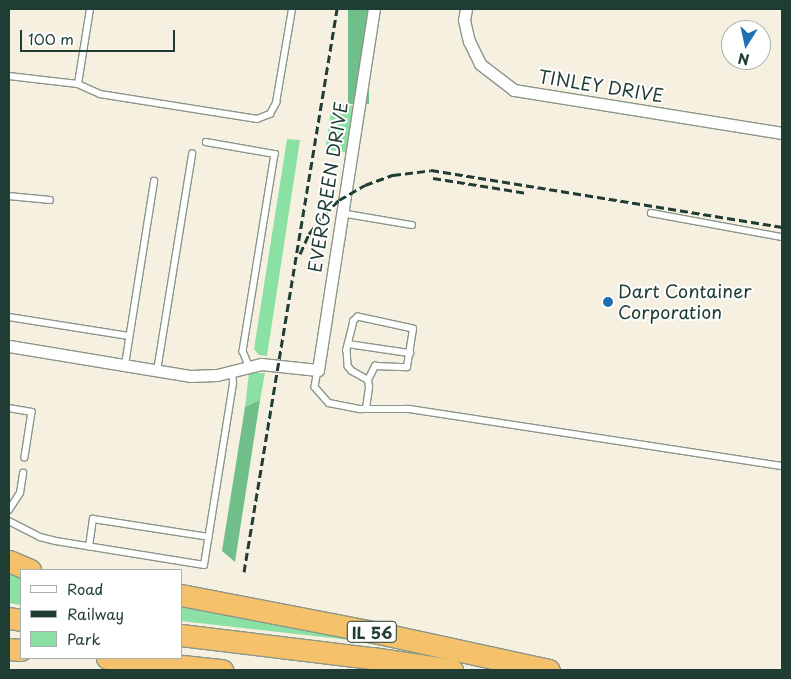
<!DOCTYPE html>
<style>
body{margin:0}
#map{position:relative;width:791px;height:679px;overflow:hidden;background:#f6f0e0;font-family:"Playpen Sans",sans-serif}
div>[style]{position:absolute}
[style*='--x']{left:calc(var(--x)*1px);top:calc(var(--y)*1px);width:calc(var(--w)*1px);rotate:calc(var(--a)*1deg)}
.green>*{inset:0;background:#8be1a4;transform-origin:0 0}
.forest>*{inset:0;background:#70bf8a;transform-origin:0 0}
.roads{filter:drop-shadow(1px 0 #8a968a) drop-shadow(-1px 0 #8a968a) drop-shadow(0 1px #8a968a) drop-shadow(0 -1px #8a968a)}
.service>*{height:5.5px;margin:-2.75px;padding:0 2.75px;transform-origin:2.75px;border-radius:2.75px;background:#fff}
.minor>*{height:11px;margin:-5.5px;padding:0 5.5px;transform-origin:5.5px;border-radius:5.5px;background:#fff}
.motorway>*{height:21px;margin:-10.5px;padding:0 10.5px;transform-origin:10.5px;border-radius:10.5px;background:#f5c16b}
.rail>*{height:3px;margin-top:-1.5px;transform-origin:0;background:repeating-linear-gradient(90deg,#1f3d34 0 8px,transparent 0 12px)}
.dots>*{width:14px;height:14px;translate:-50% -50%;box-sizing:border-box;border:2px solid #fff;border-radius:50%}
span{translate:-50% -50%;white-space:nowrap;text-align:center;line-height:1.15;-webkit-text-stroke:4px #fff;paint-order:stroke}
.shield-label span{padding:1px 4px;background:#fff;border:1px solid;border-radius:4px;-webkit-text-stroke-width:0}
.shield-label{font-size:16px;color:#1f3d34;font-weight:700}
.street-label{font-size:18px;color:#1f3d34}
.poi-label{font-size:18px;color:#1f3d34}
.left{translate:0 -50%;text-align:left}
.frame{position:absolute;inset:0;border:10px solid #1f3d34;pointer-events:none}
.legend{position:absolute;left:20px;top:569px;width:162px;height:90px;box-sizing:border-box;background:#fff;border:1px solid #a5b1ae;margin:0;padding:6px 9px;list-style:none;font-size:15px;color:#1f3d34}
.legend li{display:flex;align-items:center;gap:10px;height:25px}
.legend b{width:25px;border:1px solid #a5b1ae}
.north{position:absolute;left:721px;top:20px;width:50px;height:50px;box-sizing:border-box;background:#fff;border:1px solid #a5b1ae;border-radius:50%;rotate:190deg;font-size:14px;font-weight:700;line-height:20px;text-align:center;color:#1f3d34}
.north::after{content:'';display:block;margin:auto;width:18px;height:22px;background:#1f6fb2;clip-path:polygon(50% 0,100% 100%,50% 72%,0 100%)}
.scale{position:absolute;left:20px;top:30px;width:155px;height:22px;box-sizing:border-box;border:2px solid #1f3d34;border-top:0;padding-left:6px;font-size:15px;line-height:18px;white-space:nowrap;color:#1f3d34;-webkit-text-stroke:4px #fff;paint-order:stroke}
</style>
<div id="map">
<div class="green">
<i style="left:332px;top:103px;width:22px;height:47px;rotate:8deg"></i>
<i style="clip-path:polygon(287px 139px,300px 140px,267px 356px,259px 355px,254px 349px)"></i>
<i style="clip-path:polygon(249px 373px,265px 373px,260px 400px,245px 407px)"></i>
<i style="clip-path:polygon(9px 571px,21px 576px,21px 605px,9px 603px)"></i>
<i style="clip-path:polygon(181px 603px,394px 645px,181px 621px)"></i>
</div>
<div class="forest">
<i style="left:348px;top:9px;width:21px;height:95px"></i>
<i style="clip-path:polygon(260px 400px,235px 562px,222px 551px,245px 407px)"></i>
</div>
<div class="roads">
<div class="service">
<i style="--x:9;--y:76;--w:69;--a:6.6"></i>
<i style="--x:78;--y:84;--w:24;--a:24"></i>
<i style="--x:100;--y:94;--w:159;--a:9"></i>
<i style="--x:257;--y:119;--w:14;--a:-21"></i>
<i style="--x:270;--y:114;--w:13;--a:-61"></i>
<i style="--x:276;--y:103;--w:95;--a:-80.3"></i>
<i style="--x:78;--y:84;--w:76;--a:-80.9"></i>
<i style="--x:206;--y:142;--w:70;--a:9.9"></i>
<i style="--x:275;--y:154;--w:200;--a:99.2"></i>
<i style="--x:243;--y:351;--w:16;--a:68"></i>
<i style="--x:9;--y:196;--w:41;--a:5.6"></i>
<i style="--x:341;--y:213;--w:72;--a:9.6"></i>
<i style="--x:651;--y:213;--w:133;--a:10.4"></i>
<i style="--x:9;--y:317;--w:121;--a:9"></i>
<i style="--x:348;--y:344;--w:63;--a:8.3"></i>
<i style="--x:125;--y:365;--w:186;--a:-81"></i>
<i style="--x:318;--y:370;--w:17;--a:100"></i>
<i style="--x:315;--y:387;--w:21;--a:49"></i>
<i style="--x:329;--y:403;--w:32;--a:11"></i>
<i style="--x:360;--y:409;--w:49;--a:0"></i>
<i style="--x:409;--y:409;--w:377;--a:8.7"></i>
<i style="--x:157;--y:371;--w:220;--a:-80.8"></i>
<i style="--x:9;--y:408;--w:23;--a:10"></i>
<i style="--x:32;--y:412;--w:46;--a:98.8"></i>
<i style="--x:366;--y:409;--w:22;--a:-82"></i>
<i style="--x:369;--y:387;--w:7;--a:-98"></i>
<i style="--x:368;--y:380;--w:16;--a:-63"></i>
<i style="--x:375;--y:366;--w:32;--a:2"></i>
<i style="--x:407;--y:367;--w:38;--a:-81"></i>
<i style="--x:413;--y:329;--w:56;--a:-167.7"></i>
<i style="--x:358;--y:317;--w:6;--a:135"></i>
<i style="--x:354;--y:321;--w:30;--a:104"></i>
<i style="--x:347;--y:350;--w:16;--a:86"></i>
<i style="--x:348;--y:366;--w:6;--a:51"></i>
<i style="--x:352;--y:371;--w:18;--a:29"></i>
<i style="--x:9;--y:510;--w:20;--a:-57"></i>
<i style="--x:20;--y:493;--w:20;--a:-81"></i>
<i style="--x:9;--y:521;--w:35;--a:27"></i>
<i style="--x:40;--y:537;--w:16;--a:14"></i>
<i style="--x:56;--y:541;--w:150;--a:9.2"></i>
<i style="--x:204;--y:565;--w:184;--a:-80.9"></i>
<i style="--x:233;--y:383;--w:12;--a:-95"></i>
<i style="--x:89;--y:547;--w:28;--a:-82"></i>
<i style="--x:93;--y:519;--w:117;--a:8.8"></i>
</div>
<div class="minor">
<i style="--x:466;--y:9;--w:11;--a:100"></i>
<i style="--x:464;--y:20;--w:22;--a:77"></i>
<i style="--x:469;--y:41;--w:25;--a:64"></i>
<i style="--x:480;--y:64;--w:43;--a:37.4"></i>
<i style="--x:514;--y:90;--w:271;--a:9.1"></i>
<i style="--x:9;--y:346;--w:183;--a:9.4"></i>
<i style="--x:190;--y:376;--w:27;--a:-2"></i>
<i style="--x:217;--y:375;--w:45;--a:-14"></i>
<i style="--x:261;--y:364;--w:57;--a:6"></i>
<i style="--x:318;--y:370;--w:365;--a:-81.2"></i>
</div>
<div class="motorway">
<i style="--x:9;--y:561;--w:23;--a:23"></i>
<i style="--x:181;--y:595;--w:197;--a:10.9"></i>
<i style="--x:374;--y:632;--w:179;--a:12.3"></i>
<i style="--x:9;--y:618;--w:12;--a:9"></i>
<i style="--x:181;--y:635;--w:192;--a:6.9"></i>
<i style="--x:372;--y:658;--w:81;--a:8.5"></i>
<i style="--x:9;--y:649;--w:12;--a:5"></i>
<i style="--x:107;--y:658;--w:116;--a:6"></i>
</div>
</div>
<div class="rail">
<i style="--x:433;--y:178;--w:95;--a:9.1"></i>
<i style="--x:300;--y:254;--w:22;--a:-66"></i>
<i style="--x:309;--y:234;--w:25;--a:-53"></i>
<i style="--x:324;--y:214;--w:21;--a:-43"></i>
<i style="--x:339;--y:200;--w:30;--a:-30"></i>
<i style="--x:365;--y:185;--w:30;--a:-20"></i>
<i style="--x:393;--y:175;--w:38;--a:-7"></i>
<i style="--x:431;--y:170;--w:356;--a:9.2"></i>
<i style="--x:244;--y:572;--w:571;--a:-80.62"></i>
</div>
<div class="dots">
<i style="left:608px;top:302px;background:#1f6fb2"></i>
</div>
<div class="shield-label">
<span style="left:372px;top:632px">IL 56</span>
</div>
<div class="street-label">
<span style="left:601px;top:86px;rotate:9deg">TINLEY DRIVE</span>
<span style="left:328px;top:187px;rotate:-81deg">EVERGREEN DRIVE</span>
</div>
<div class="poi-label">
<span class="left" style="left:618px;top:302px">Dart Container<br>Corporation</span>
</div>
<div class="frame"></div>
<ul class="legend">
<li><b style="height:6px;background:#fff"></b>Road</li>
<li><b style="height:6px;background:#1f3d34"></b>Railway</li>
<li><b style="height:14px;background:#8be1a4"></b>Park</li>
</ul>
<div class="north">N</div>
<div class="scale">100 m</div>
</div>
